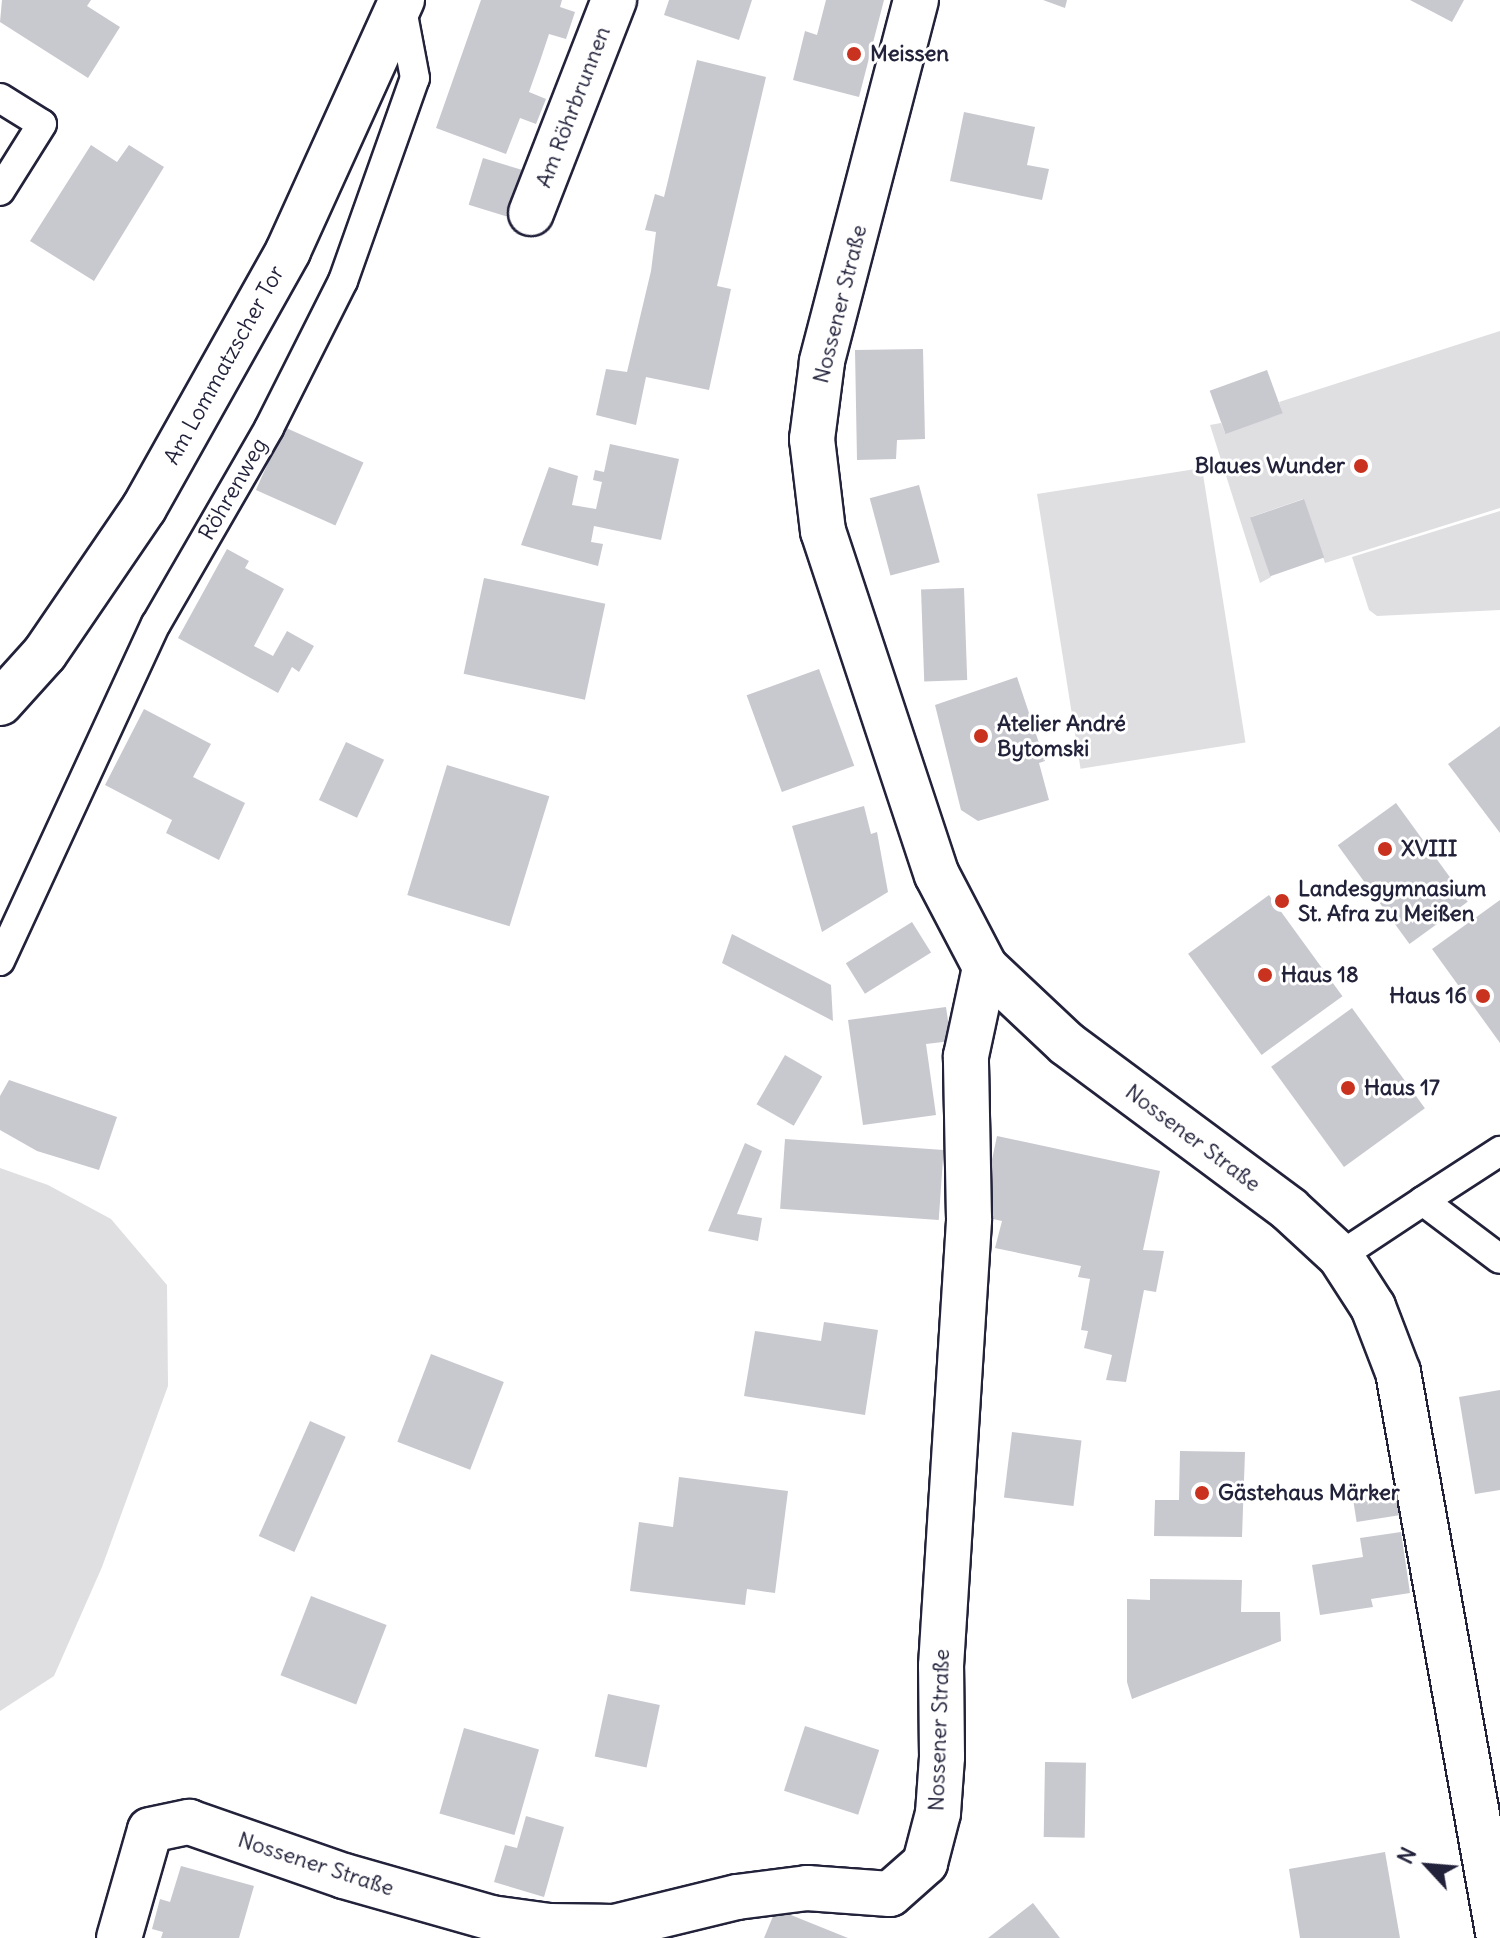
<!DOCTYPE html>
<meta charset="utf-8">
<style>
body{margin:0}
#map{position:relative;width:1500px;height:1938px;overflow:hidden;background:#fff;font-family:Delius,sans-serif}
div>[style]{position:absolute}
[style*='--x']{left:calc(var(--x)*1px);top:calc(var(--y)*1px);width:calc(var(--w)*1px);rotate:calc(var(--a)*1deg)}
.green>*{inset:0;background:#dfdfe2;transform-origin:0 0}
.building>*{inset:0;background:#c8c8cf;transform-origin:0 0}
.roads{filter:drop-shadow(2px 0 #22223b) drop-shadow(-2px 0 #22223b) drop-shadow(0 2px #22223b) drop-shadow(0 -2px #22223b)}
.lane>*{height:28px;margin:-14px;padding:0 14px;transform-origin:14px;border-radius:14px;background:#fff}
.street>*{height:44px;margin:-22px;padding:0 22px;transform-origin:22px;border-radius:22px;background:#fff}
.dots>*{width:22px;height:22px;translate:-50% -50%;box-sizing:border-box;border:4px solid #fff;border-radius:50%}
span{translate:-50% -50%;white-space:nowrap;text-align:center;line-height:1.15;-webkit-text-stroke:6px #fff;paint-order:stroke}
.poi-label{font-size:22px;color:#22223b;font-weight:700}
.left{translate:0 -50%;text-align:left}
.right{translate:-100% -50%;text-align:right}
.street-label{font-size:22px;color:#22223b}
.north{position:absolute;left:1388px;top:1826px;width:80px;height:80px;-webkit-text-stroke:6px #fff;paint-order:stroke;rotate:296deg;font-size:22px;font-weight:700;line-height:32px;text-align:center;color:#22223b}
.north::after{content:'';display:block;margin:auto;width:28px;height:36px;background:#22223b;clip-path:polygon(50% 0,100% 100%,50% 72%,0 100%)}
</style>
<div id="map">
<div class="green">
<i style="clip-path:polygon(1500px 331px,1500px 508px,1325px 563px,1303px 499px,1251px 517px,1271px 577px,1260px 583px,1210px 425px,1221px 423px,1225px 433px,1282px 413px,1279px 402px)"></i>
<i style="left:1202px;top:468px;width:278px;height:167px;rotate:81deg"></i>
<i style="clip-path:polygon(1500px 511px,1500px 610px,1377px 616px,1369px 610px,1352px 557px)"></i>
<i style="clip-path:polygon(0 1168px,48px 1185px,111px 1219px,167px 1285px,168px 1386px,102px 1567px,54px 1676px,0 1711px)"></i>
</div>
<div class="building">
<i style="clip-path:polygon(2px 0,91px 0,87px 6px,120px 27px,88px 78px,0 22px)"></i>
<i style="clip-path:polygon(481px 0,562px 0,560px 7px,575px 12px,566px 39px,549px 34px,540px 61px,529px 92px,546px 99px,536px 124px,520px 118px,506px 154px,436px 128px)"></i>
<i style="clip-path:polygon(669px 0,752px 0,739px 40px,664px 15px)"></i>
<i style="clip-path:polygon(826px 0,884px 0,859px 97px,793px 80px,805px 31px,817px 35px)"></i>
<i style="clip-path:polygon(1043px 0,1067px 0,1065px 8px)"></i>
<i style="clip-path:polygon(1410px 0,1464px 0,1452px 22px)"></i>
<i style="clip-path:polygon(697px 60px,766px 77px,717px 286px,731px 289px,709px 390px,646px 377px,636px 425px,596px 415px,606px 369px,627px 372px,651px 271px,656px 232px,645px 230px,655px 194px,664px 197px)"></i>
<i style="clip-path:polygon(964px 112px,1035px 127px,1027px 165px,1049px 169px,1042px 200px,950px 181px)"></i>
<i style="clip-path:polygon(91px 145px,117px 162px,129px 145px,164px 167px,94px 281px,30px 241px)"></i>
<i style="left:483px;top:158px;width:44px;height:49px;rotate:17deg"></i>
<i style="clip-path:polygon(923px 349px,925px 439px,897px 440px,896px 459px,857px 460px,855px 350px)"></i>
<i style="left:1267px;top:370px;width:46px;height:61px;rotate:70deg"></i>
<i style="left:284px;top:427px;width:87px;height:69px;rotate:24deg"></i>
<i style="clip-path:polygon(610px 444px,679px 459px,661px 540px,594px 526px,591px 542px,603px 544px,598px 566px,521px 545px,549px 467px,578px 476px,572px 505px,596px 509px,602px 482px,593px 480px,595px 470px,604px 472px)"></i>
<i style="left:919px;top:485px;width:80px;height:51px;rotate:75deg"></i>
<i style="left:1304px;top:499px;width:62px;height:57px;rotate:71deg"></i>
<i style="clip-path:polygon(227px 549px,249px 561px,245px 568px,284px 589px,254px 646px,273px 656px,287px 631px,314px 646px,299px 672px,292px 667px,278px 693px,178px 638px)"></i>
<i style="left:484px;top:578px;width:124px;height:98px;rotate:12deg"></i>
<i style="left:964px;top:588px;width:92px;height:43px;rotate:88deg"></i>
<i style="left:819px;top:669px;width:103px;height:77px;rotate:70deg"></i>
<i style="clip-path:polygon(1017px 677px,1045px 761px,1039px 763px,1049px 800px,978px 821px,961px 810px,935px 705px)"></i>
<i style="clip-path:polygon(144px 709px,211px 744px,193px 777px,245px 803px,219px 860px,166px 833px,172px 820px,105px 785px)"></i>
<i style="clip-path:polygon(1500px 726px,1500px 833px,1448px 764px)"></i>
<i style="left:346px;top:742px;width:42px;height:64px;rotate:25deg"></i>
<i style="left:447px;top:765px;width:107px;height:136px;rotate:17deg"></i>
<i style="left:1396px;top:803px;width:122px;height:72px;rotate:54deg"></i>
<i style="clip-path:polygon(864px 806px,871px 834px,877px 832px,888px 892px,822px 932px,792px 826px)"></i>
<i style="left:1269px;top:895px;width:125px;height:100px;rotate:54deg"></i>
<i style="clip-path:polygon(1500px 900px,1500px 1043px,1432px 949px)"></i>
<i style="left:912px;top:922px;width:36px;height:78px;rotate:58deg"></i>
<i style="clip-path:polygon(732px 934px,831px 985px,833px 1021px,722px 963px)"></i>
<i style="clip-path:polygon(946px 1007px,951px 1041px,926px 1044px,936px 1115px,863px 1125px,848px 1020px)"></i>
<i style="left:1352px;top:1008px;width:124px;height:100px;rotate:54deg"></i>
<i style="left:785px;top:1055px;width:43px;height:57px;rotate:30deg"></i>
<i style="clip-path:polygon(9px 1080px,117px 1117px,99px 1170px,37px 1151px,0 1130px,0 1096px)"></i>
<i style="clip-path:polygon(997px 1136px,1160px 1171px,1143px 1250px,1164px 1251px,1156px 1292px,1144px 1290px,1126px 1382px,1106px 1380px,1112px 1355px,1084px 1348px,1088px 1331px,1081px 1330px,1090px 1279px,1078px 1277px,1081px 1266px,995px 1248px,1002px 1221px,980px 1216px)"></i>
<i style="left:785px;top:1139px;width:159px;height:70px;rotate:4deg"></i>
<i style="clip-path:polygon(745px 1143px,762px 1151px,737px 1214px,762px 1218px,758px 1241px,708px 1231px)"></i>
<i style="clip-path:polygon(824px 1322px,878px 1330px,865px 1415px,744px 1396px,755px 1331px,821px 1341px)"></i>
<i style="left:431px;top:1354px;width:78px;height:94px;rotate:21deg"></i>
<i style="clip-path:polygon(1500px 1390px,1500px 1490px,1475px 1494px,1459px 1397px)"></i>
<i style="left:310px;top:1421px;width:39px;height:126px;rotate:24deg"></i>
<i style="left:1012px;top:1432px;width:70px;height:66px;rotate:7deg"></i>
<i style="clip-path:polygon(1180px 1451px,1245px 1452px,1242px 1537px,1154px 1536px,1155px 1500px,1179px 1500px)"></i>
<i style="clip-path:polygon(679px 1477px,788px 1491px,775px 1593px,747px 1589px,745px 1605px,630px 1591px,639px 1522px,673px 1527px)"></i>
<i style="left:1398px;top:1489px;width:26px;height:46px;rotate:81deg"></i>
<i style="clip-path:polygon(1401px 1532px,1410px 1593px,1371px 1599px,1373px 1607px,1320px 1615px,1312px 1565px,1363px 1557px,1360px 1538px)"></i>
<i style="clip-path:polygon(1150px 1579px,1242px 1580px,1241px 1612px,1280px 1612px,1281px 1641px,1132px 1699px,1127px 1682px,1127px 1599px,1150px 1600px)"></i>
<i style="left:311px;top:1596px;width:81px;height:85px;rotate:21deg"></i>
<i style="left:608px;top:1694px;width:53px;height:64px;rotate:12deg"></i>
<i style="left:805px;top:1726px;width:78px;height:68px;rotate:18deg"></i>
<i style="left:464px;top:1728px;width:78px;height:89px;rotate:16deg"></i>
<i style="left:1045px;top:1762px;width:41px;height:75px;rotate:1deg"></i>
<i style="clip-path:polygon(526px 1816px,564px 1827px,544px 1897px,494px 1882px,505px 1845px,517px 1848px)"></i>
<i style="clip-path:polygon(1385px 1852px,1400px 1938px,1300px 1938px,1289px 1869px)"></i>
<i style="clip-path:polygon(181px 1866px,254px 1886px,239px 1938px,161px 1938px,163px 1932px,152px 1929px,160px 1899px,170px 1902px)"></i>
<i style="clip-path:polygon(1033px 1903px,1060px 1938px,988px 1938px)"></i>
<i style="clip-path:polygon(776px 1909px,848px 1938px,764px 1938px)"></i>
</div>
<div class="roads">
<div class="lane">
<i style="--x:0;--y:98;--w:49;--a:31.8"></i>
<i style="--x:42;--y:124;--w:79;--a:122.1"></i>
<i style="--x:0;--y:961;--w:371;--a:-65.2"></i>
<i style="--x:156;--y:624;--w:226;--a:-60"></i>
<i style="--x:269;--y:428;--w:165;--a:-63.3"></i>
<i style="--x:343;--y:281;--w:215;--a:-70.5"></i>
<i style="--x:415;--y:78;--w:75;--a:-100.7"></i>
<i style="--x:1423;--y:1201;--w:92;--a:-33"></i>
<i style="--x:1340;--y:1256;--w:100;--a:-33.5"></i>
<i style="--x:1423;--y:1201;--w:96;--a:37"></i>
</div>
<div class="street">
<i style="--x:916;--y:0;--w:374;--a:104.6"></i>
<i style="--x:822;--y:362;--w:78;--a:97.4"></i>
<i style="--x:812;--y:439;--w:93;--a:83.2"></i>
<i style="--x:823;--y:531;--w:362;--a:71.7"></i>
<i style="--x:937;--y:875;--w:104;--a:62.4"></i>
<i style="--x:985;--y:967;--w:112;--a:43.2"></i>
<i style="--x:1067;--y:1044;--w:277;--a:36.6"></i>
<i style="--x:1289;--y:1209;--w:69;--a:42.7"></i>
<i style="--x:1340;--y:1256;--w:61;--a:57.1"></i>
<i style="--x:1373;--y:1307;--w:70;--a:69"></i>
<i style="--x:1398;--y:1372;--w:575;--a:79.88"></i>
<i style="--x:531;--y:213;--w:229;--a:-68.7"></i>
<i style="--x:0;--y:703;--w:67;--a:-48"></i>
<i style="--x:45;--y:653;--w:176;--a:-55.7"></i>
<i style="--x:144;--y:508;--w:295;--a:-60.7"></i>
<i style="--x:288;--y:251;--w:276;--a:-65.6"></i>
<i style="--x:119;--y:1938;--w:112;--a:-74"></i>
<i style="--x:150;--y:1830;--w:40;--a:-12"></i>
<i style="--x:189;--y:1822;--w:164;--a:19.2"></i>
<i style="--x:344;--y:1876;--w:153;--a:15.9"></i>
<i style="--x:491;--y:1918;--w:59;--a:7.9"></i>
<i style="--x:549;--y:1926;--w:65;--a:0.9"></i>
<i style="--x:614;--y:1927;--w:127;--a:-13.7"></i>
<i style="--x:737;--y:1897;--w:71;--a:-7.3"></i>
<i style="--x:807;--y:1888;--w:83;--a:4.1"></i>
<i style="--x:890;--y:1894;--w:47;--a:-41.5"></i>
<i style="--x:925;--y:1863;--w:52;--a:-75.4"></i>
<i style="--x:938;--y:1813;--w:56;--a:-85.9"></i>
<i style="--x:942;--y:1757;--w:91;--a:-90.6"></i>
<i style="--x:941;--y:1666;--w:448;--a:-86.4"></i>
<i style="--x:969;--y:1219;--w:163;--a:-91.1"></i>
<i style="--x:966;--y:1056;--w:91;--a:-77.9"></i>
</div>
</div>
<div class="dots">
<i style="left:854px;top:54px;background:#c8321e"></i>
<i style="left:1361px;top:466px;background:#c8321e"></i>
<i style="left:981px;top:736px;background:#c8321e"></i>
<i style="left:1385px;top:849px;background:#c8321e"></i>
<i style="left:1282px;top:901px;background:#c8321e"></i>
<i style="left:1265px;top:975px;background:#c8321e"></i>
<i style="left:1483px;top:996px;background:#c8321e"></i>
<i style="left:1348px;top:1088px;background:#c8321e"></i>
<i style="left:1202px;top:1493px;background:#c8321e"></i>
</div>
<div class="poi-label">
<span class="left" style="left:870px;top:54px">Meissen</span>
<span class="right" style="left:1345px;top:466px">Blaues Wunder</span>
<span class="left" style="left:997px;top:736px">Atelier André<br>Bytomski</span>
<span class="left" style="left:1401px;top:849px">XVIII</span>
<span class="left" style="left:1298px;top:901px">Landesgymnasium<br>St. Afra zu Meißen</span>
<span class="left" style="left:1281px;top:975px">Haus 18</span>
<span class="right" style="left:1467px;top:996px">Haus 16</span>
<span class="left" style="left:1364px;top:1088px">Haus 17</span>
<span class="left" style="left:1218px;top:1493px">Gästehaus Märker</span>
</div>
<div class="street-label">
<span style="left:573px;top:107px;rotate:-69deg">Am Röhrbrunnen</span>
<span style="left:840px;top:304px;rotate:-76deg">Nossener Straße</span>
<span style="left:224px;top:365px;rotate:-61deg">Am Lommatzscher Tor</span>
<span style="left:233px;top:489px;rotate:-60deg">Röhrenweg</span>
<span style="left:1193px;top:1138px;rotate:37deg">Nossener Straße</span>
<span style="left:939px;top:1730px;rotate:-88deg">Nossener Straße</span>
<span style="left:316px;top:1864px;rotate:18deg">Nossener Straße</span>
</div>
<div class="north">N</div>
</div>
